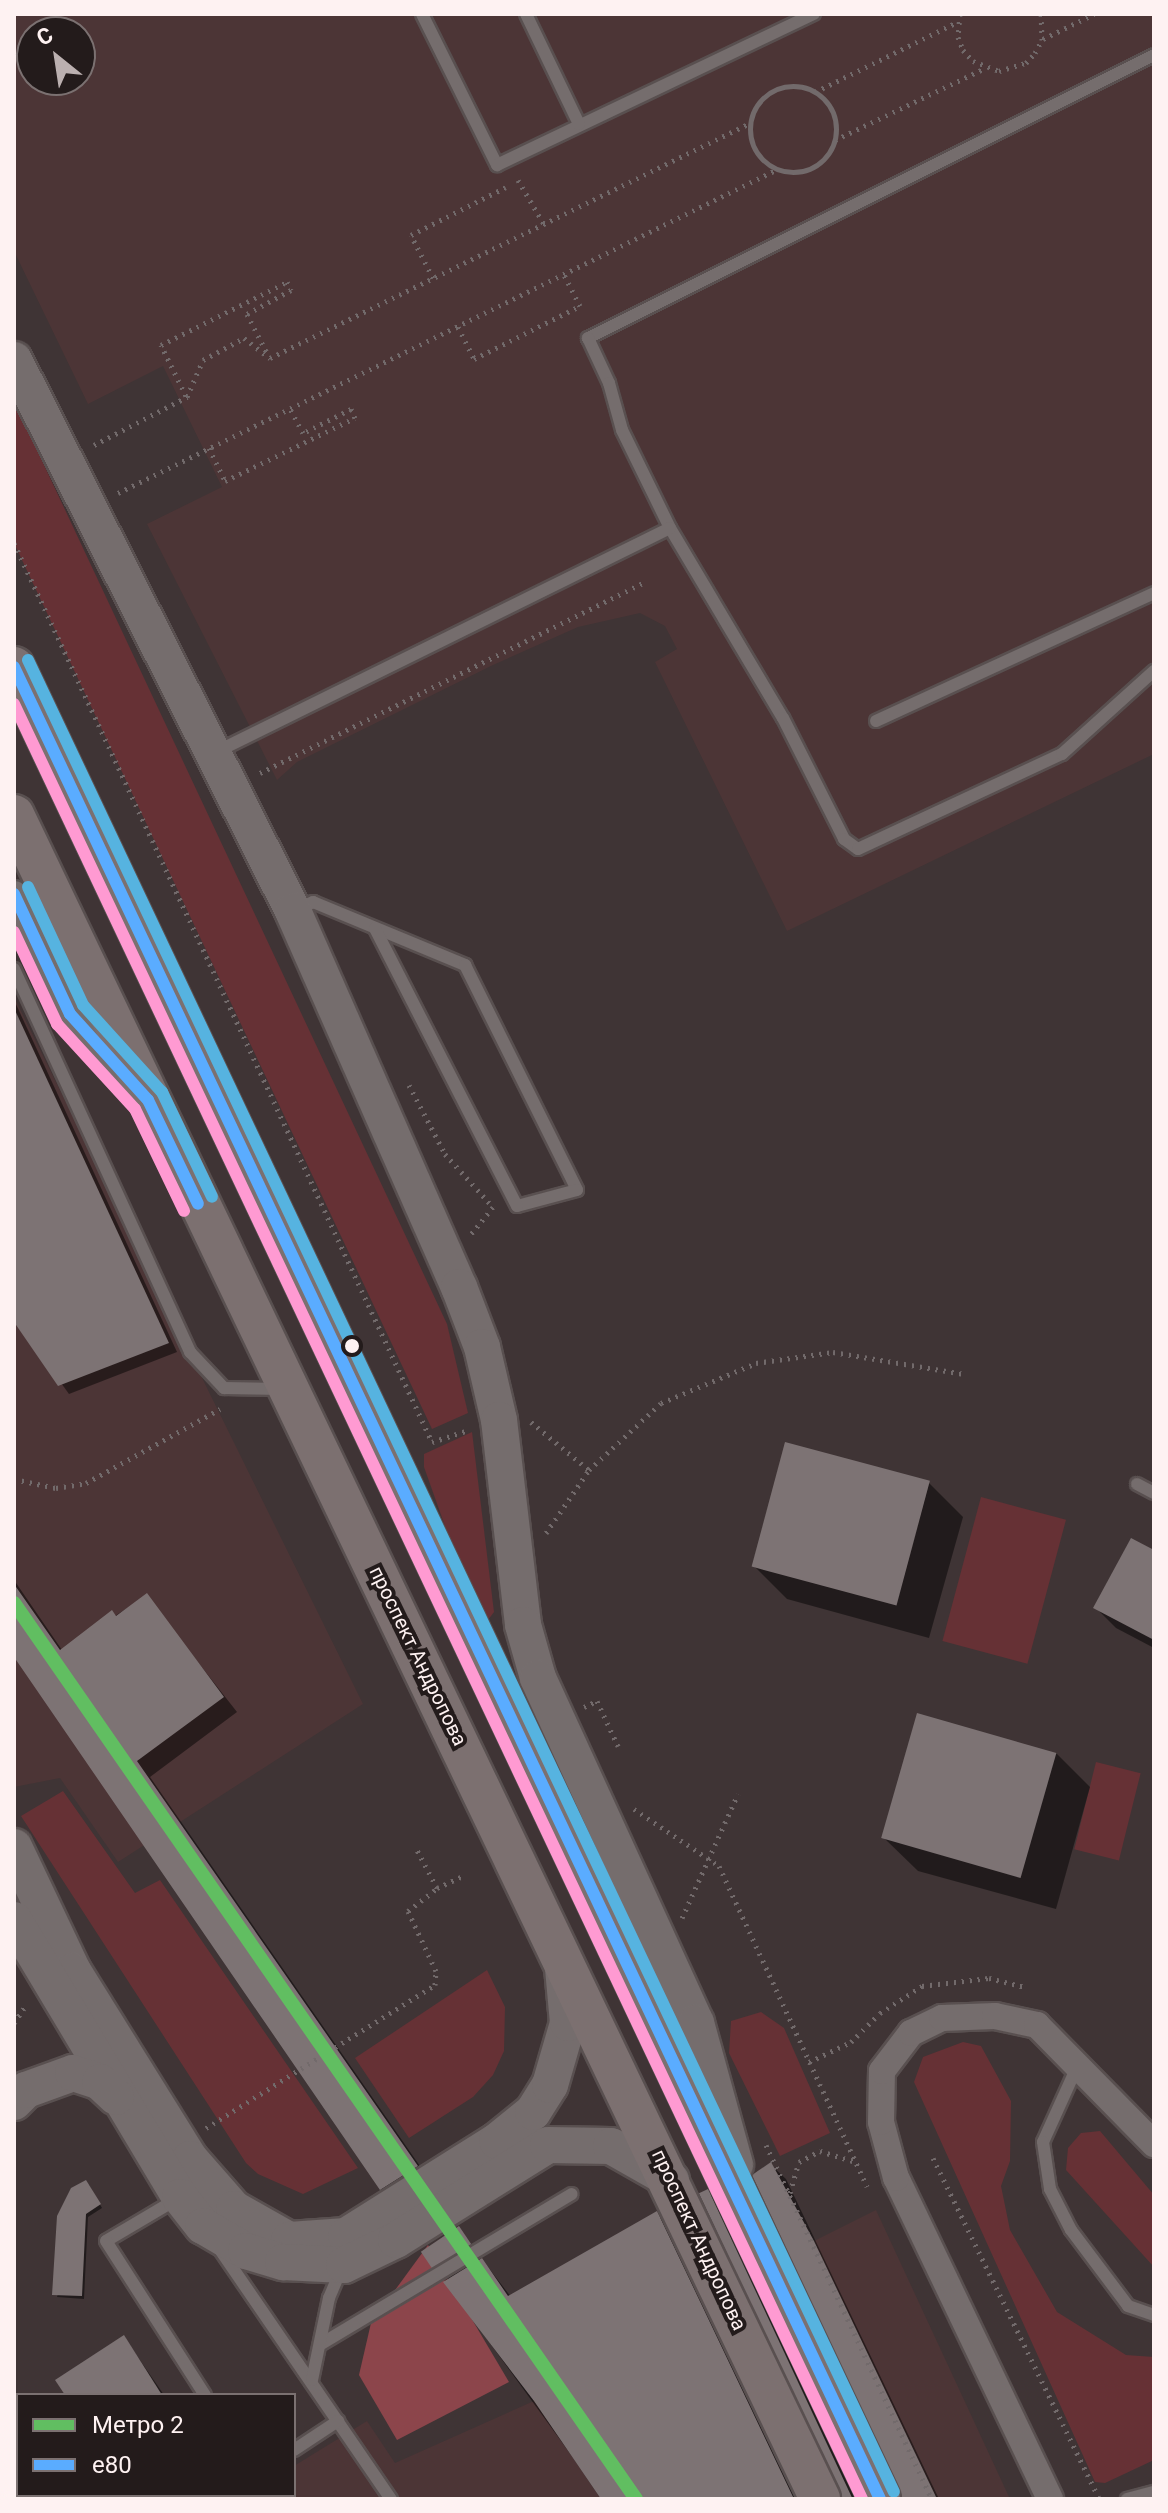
<!DOCTYPE html>
<meta charset="utf-8">
<style>
body{margin:0}
#map{position:relative;width:1168px;height:2513px;overflow:hidden;background:#3f3435;font-family:Roboto,sans-serif}
div>[style]{position:absolute}
[style*='--x']{left:calc(var(--x)*1px);top:calc(var(--y)*1px);width:calc(var(--w)*1px);rotate:calc(var(--a)*1deg)}
.built>*{inset:0;background:#4c3536}
.green>*{inset:0;background:#663135;transform-origin:0 0}
.forest>*{inset:0;background:#8c454b}
.shadow>*{inset:0;background:#0007}
.building>*{inset:0;background:#7d7374;transform-origin:0 0}
.path>*{height:5px;margin-top:-2.5px;transform-origin:0;background:repeating-linear-gradient(90deg,#726a6b 0 2px,transparent 0 8px)}
.path>.ring{margin:-2.5px;padding:0;box-sizing:content-box;background:none;border:5px solid #726a6b;border-radius:50%}
.roads{filter:drop-shadow(2px 0 #595050) drop-shadow(-2px 0 #595050) drop-shadow(0 2px #595050) drop-shadow(0 -2px #595050)}
.lane>*{height:12px;margin:-6px;padding:0 6px;transform-origin:6px;border-radius:6px;background:#756d6d}
.street>*{height:26px;margin:-13px;padding:0 13px;transform-origin:13px;border-radius:13px;background:#756d6d}
.secondary>*{height:36px;margin:-18px;padding:0 18px;transform-origin:18px;border-radius:18px;background:#756d6d}
.primary>*{height:40px;margin:-20px;padding:0 20px;transform-origin:20px;border-radius:20px;background:#7c7070}
.bus-1>*{height:12px;margin:-6px;padding:0 6px;transform-origin:6px;border-radius:6px;background:#5aacff}
.bus-2>*{height:12px;margin:-6px;padding:0 6px;transform-origin:6px;border-radius:6px;background:#ff9ad2}
.bus-3>*{height:12px;margin:-6px;padding:0 6px;transform-origin:6px;border-radius:6px;background:#56b3e0}
.metro-1>*{height:14px;margin:-7px;padding:0 7px;transform-origin:7px;border-radius:7px;background:#61be61}
.dots>*{width:22px;height:22px;translate:-50% -50%;box-sizing:border-box;border:4px solid #231b1b;border-radius:50%}
span{translate:-50% -50%;white-space:nowrap;text-align:center;line-height:1.15;-webkit-text-stroke:8px #231b1b;paint-order:stroke}
.street-label{font-size:20px;color:#fef2f2}
.frame{position:absolute;inset:0;border:16px solid #fef2f2;pointer-events:none}
.legend{position:absolute;left:16px;top:2393px;width:280px;height:104px;box-sizing:border-box;background:#231b1b;border:2px solid #7b7171;margin:0;padding:10px 14px;list-style:none;font-size:24px;color:#fef2f2}
.legend li{display:flex;align-items:center;gap:16px;height:40px}
.legend b{width:40px;border:2px solid #7b7171}
.north{position:absolute;left:16px;top:16px;width:80px;height:80px;box-sizing:border-box;background:#231b1b;border:2px solid #7b7171;border-radius:50%;rotate:330deg;font-size:22px;font-weight:700;line-height:32px;text-align:center;color:#fef2f2}
.north::after{content:'';display:block;margin:auto;width:28px;height:36px;background:#bbb0b0;clip-path:polygon(50% 0,100% 100%,50% 72%,0 100%)}
</style>
<div id="map">
<div class="built">
<i style="clip-path:polygon(evenodd,14px 14px,1154px 14px,1154px 754px,787px 931px,655px 662px,677px 649px,665px 626px,640px 613px,578px 627px,493px 665px,297px 762px,277px 780px,147px 524px,222px 487px,163px 366px,88px 404px,14px 251px,14px 14px,32px 32px,80px 32px,80px 80px,32px 80px,32px 32px)"></i>
<i style="clip-path:polygon(14px 997px,363px 1704px,118px 1862px,60px 1778px,14px 1787px)"></i>
<i style="clip-path:polygon(876px 2210px,1010px 2499px,937px 2499px,814px 2241px)"></i>
<i style="clip-path:polygon(534px 2401px,601px 2499px,242px 2499px,294px 2495px,294px 2466px,367px 2421px,395px 2463px)"></i>
</div>
<div class="green">
<i style="clip-path:polygon(14px 401px,447px 1324px,468px 1413px,432px 1429px,14px 543px)"></i>
<i style="clip-path:polygon(472px 1432px,494px 1612px,488px 1620px,451px 1543px,424px 1467px,424px 1454px)"></i>
<i style="left:981px;top:1497px;width:88px;height:149px;rotate:15deg"></i>
<i style="left:1096px;top:1762px;width:46px;height:90px;rotate:14deg"></i>
<i style="clip-path:polygon(63px 1791px,135px 1893px,160px 1880px,358px 2168px,303px 2194px,258px 2174px,246px 2163px,21px 1816px)"></i>
<i style="clip-path:polygon(487px 1970px,505px 2007px,504px 2051px,493px 2075px,473px 2097px,409px 2138px,355px 2058px)"></i>
<i style="clip-path:polygon(761px 2012px,784px 2028px,830px 2133px,780px 2156px,729px 2053px,731px 2021px)"></i>
<i style="clip-path:polygon(963px 2042px,981px 2046px,1011px 2101px,1010px 2161px,1001px 2186px,1010px 2230px,1057px 2312px,1126px 2355px,1154px 2357px,1154px 2460px,1105px 2483px,1095px 2482px,914px 2082px,923px 2057px)"></i>
<i style="clip-path:polygon(1100px 2131px,1154px 2195px,1154px 2267px,1066px 2170px,1068px 2148px,1081px 2133px)"></i>
</div>
<div class="forest">
<i style="clip-path:polygon(428px 2245px,509px 2382px,397px 2440px,359px 2375px,371px 2323px)"></i>
</div>
<div class="shadow">
<i style="clip-path:polygon(14px 1000px,177px 1352px,69px 1394px,14px 1318px)"></i>
<i style="clip-path:polygon(929px 1483px,963px 1517px,929px 1638px,787px 1599px,753px 1565px)"></i>
<i style="clip-path:polygon(1154px 1553px,1154px 1648px,1116px 1628px,1096px 1608px)"></i>
<i style="clip-path:polygon(14px 1580px,62px 1650px,146px 1596px,237px 1712px,150px 1777px,431px 2182px,396px 2204px,381px 2189px,14px 1654px)"></i>
<i style="clip-path:polygon(1056px 1753px,1090px 1787px,1056px 1909px,918px 1871px,884px 1838px)"></i>
<i style="clip-path:polygon(771px 2165px,786px 2179px,939px 2499px,902px 2499px,903px 2489px)"></i>
<i style="clip-path:polygon(89px 2185px,102px 2208px,88px 2217px,84px 2299px,57px 2297px)"></i>
<i style="clip-path:polygon(708px 2192px,722px 2206px,861px 2499px,842px 2499px,843px 2489px)"></i>
<i style="clip-path:polygon(656px 2214px,671px 2228px,801px 2499px,603px 2499px,434px 2266px,458px 2228px,511px 2297px)"></i>
<i style="clip-path:polygon(124px 2337px,164px 2395px,68px 2395px)"></i>
<i style="clip-path:polygon(135px 2495px,224px 2495px,217px 2499px)"></i>
</div>
<div class="building">
<i style="clip-path:polygon(14px 1008px,169px 1343px,58px 1386px,14px 1322px)"></i>
<i style="left:785px;top:1442px;width:150px;height:129px;rotate:15deg"></i>
<i style="clip-path:polygon(1131px 1538px,1154px 1550px,1154px 1640px,1093px 1608px)"></i>
<i style="clip-path:polygon(14px 1584px,60px 1650px,112px 1610px,116px 1616px,147px 1593px,224px 1697px,137px 1761px,418px 2166px,380px 2190px,14px 1657px)"></i>
<i style="left:917px;top:1713px;width:145px;height:130px;rotate:16deg"></i>
<i style="clip-path:polygon(771px 2162px,814px 2241px,937px 2499px,903px 2499px,752px 2175px)"></i>
<i style="clip-path:polygon(86px 2180px,101px 2204px,86px 2214px,82px 2296px,52px 2295px,57px 2216px,71px 2188px)"></i>
<i style="left:708px;top:2189px;width:343px;height:10px;rotate:65deg"></i>
<i style="clip-path:polygon(657px 2211px,794px 2499px,601px 2499px,534px 2401px,443px 2282px,482px 2258px,508px 2296px)"></i>
<i style="left:459px;top:2226px;width:22px;height:46px;rotate:56deg"></i>
<i style="clip-path:polygon(124px 2335px,162px 2395px,65px 2395px,55px 2380px)"></i>
</div>
<div class="path">
<i style="--x:960;--y:14;--w:23;--a:95"></i>
<i style="--x:958;--y:37;--w:14;--a:69"></i>
<i style="--x:963;--y:50;--w:15;--a:48"></i>
<i style="--x:973;--y:61;--w:28;--a:21"></i>
<i style="--x:999;--y:71;--w:28;--a:-17"></i>
<i style="--x:1026;--y:63;--w:13;--a:-48"></i>
<i style="--x:1035;--y:53;--w:15;--a:-62"></i>
<i style="--x:1042;--y:40;--w:26;--a:-92"></i>
<i style="--x:1043;--y:39;--w:57;--a:-26.1"></i>
<i class="ring" style="left:750px;top:86px;width:81px;height:81px"></i>
<i style="--x:815;--y:92;--w:158;--a:-26.2"></i>
<i style="--x:835;--y:140;--w:166;--a:-25.6"></i>
<i style="--x:518;--y:180;--w:51;--a:59.4"></i>
<i style="--x:433;--y:278;--w:48;--a:-117.1"></i>
<i style="--x:411;--y:235;--w:106;--a:-26.8"></i>
<i style="--x:458;--y:327;--w:36;--a:63"></i>
<i style="--x:474;--y:359;--w:119;--a:-26.6"></i>
<i style="--x:580;--y:306;--w:35;--a:-117"></i>
<i style="--x:186;--y:396;--w:57;--a:-116.1"></i>
<i style="--x:161;--y:345;--w:141;--a:-26.6"></i>
<i style="--x:287;--y:282;--w:9;--a:63"></i>
<i style="--x:291;--y:290;--w:50;--a:151.4"></i>
<i style="--x:247;--y:314;--w:46;--a:62.9"></i>
<i style="--x:94;--y:445;--w:105;--a:-27.3"></i>
<i style="--x:187;--y:397;--w:40;--a:-66.6"></i>
<i style="--x:203;--y:360;--w:47;--a:-28.2"></i>
<i style="--x:244;--y:338;--w:33;--a:38"></i>
<i style="--x:270;--y:358;--w:534;--a:-26.09"></i>
<i style="--x:209;--y:448;--w:37;--a:64"></i>
<i style="--x:225;--y:481;--w:144;--a:-25.9"></i>
<i style="--x:355;--y:418;--w:10;--a:-114"></i>
<i style="--x:351;--y:409;--w:54;--a:153.4"></i>
<i style="--x:303;--y:433;--w:27;--a:-118"></i>
<i style="--x:118;--y:493;--w:735;--a:-26.15"></i>
<i style="--x:14;--y:543;--w:991;--a:65.06"></i>
<i style="--x:432;--y:1442;--w:39;--a:-18"></i>
<i style="--x:260;--y:773;--w:429;--a:-26.4"></i>
<i style="--x:409;--y:1085;--w:78;--a:62.4"></i>
<i style="--x:445;--y:1154;--w:72;--a:47.8"></i>
<i style="--x:493;--y:1207;--w:36;--a:129"></i>
<i style="--x:531;--y:1422;--w:75;--a:39.6"></i>
<i style="--x:14;--y:1479;--w:43;--a:12.1"></i>
<i style="--x:56;--y:1488;--w:30;--a:-9"></i>
<i style="--x:86;--y:1483;--w:153;--a:-28.9"></i>
<i style="--x:546;--y:1533;--w:76;--a:-55.7"></i>
<i style="--x:589;--y:1470;--w:98;--a:-42.9"></i>
<i style="--x:661;--y:1403;--w:103;--a:-22.8"></i>
<i style="--x:756;--y:1363;--w:78;--a:-8.1"></i>
<i style="--x:833;--y:1352;--w:133;--a:9.5"></i>
<i style="--x:584;--y:1707;--w:14;--a:-25"></i>
<i style="--x:597;--y:1701;--w:50;--a:65"></i>
<i style="--x:634;--y:1809;--w:102;--a:33.8"></i>
<i style="--x:719;--y:1866;--w:353;--a:65.2"></i>
<i style="--x:437;--y:1888;--w:31;--a:-25"></i>
<i style="--x:682;--y:1918;--w:136;--a:-65.7"></i>
<i style="--x:14;--y:2023;--w:22;--a:-56"></i>
<i style="--x:809;--y:2062;--w:47;--a:-25.5"></i>
<i style="--x:851;--y:2042;--w:41;--a:-45"></i>
<i style="--x:880;--y:2013;--w:50;--a:-32.7"></i>
<i style="--x:922;--y:1986;--w:67;--a:-6.8"></i>
<i style="--x:989;--y:1978;--w:37;--a:14"></i>
<i style="--x:206;--y:2128;--w:270;--a:-32"></i>
<i style="--x:435;--y:1985;--w:14;--a:-86"></i>
<i style="--x:436;--y:1971;--w:66;--a:-115"></i>
<i style="--x:408;--y:1911;--w:37;--a:-38"></i>
<i style="--x:437;--y:1888;--w:45;--a:-117.7"></i>
<i style="--x:766;--y:2145;--w:391;--a:64.9"></i>
<i style="--x:933;--y:2158;--w:379;--a:64"></i>
<i style="--x:790;--y:2193;--w:32;--a:-74"></i>
<i style="--x:799;--y:2162;--w:24;--a:-28"></i>
<i style="--x:820;--y:2151;--w:37;--a:17"></i>
</div>
<div class="roads">
<div class="lane">
<i style="--x:422;--y:14;--w:169;--a:63.6"></i>
<i style="--x:497;--y:165;--w:351;--a:-25.5"></i>
<i style="--x:526;--y:14;--w:122;--a:64.3"></i>
<i style="--x:1154;--y:55;--w:633;--a:153.43"></i>
<i style="--x:588;--y:338;--w:50;--a:65"></i>
<i style="--x:609;--y:383;--w:49;--a:74.5"></i>
<i style="--x:622;--y:430;--w:109;--a:63.9"></i>
<i style="--x:670;--y:528;--w:221;--a:59.3"></i>
<i style="--x:783;--y:718;--w:136;--a:63.2"></i>
<i style="--x:844;--y:839;--w:17;--a:36"></i>
<i style="--x:858;--y:849;--w:225;--a:-25"></i>
<i style="--x:1062;--y:754;--w:124;--a:-42.1"></i>
<i style="--x:876;--y:721;--w:306;--a:-24.7"></i>
<i style="--x:216;--y:752;--w:506;--a:-26.26"></i>
<i style="--x:296;--y:910;--w:19;--a:-25"></i>
<i style="--x:313;--y:902;--w:165;--a:22.5"></i>
<i style="--x:465;--y:965;--w:251;--a:63.5"></i>
<i style="--x:577;--y:1190;--w:62;--a:165.1"></i>
<i style="--x:517;--y:1206;--w:312;--a:-117.1"></i>
<i style="--x:14;--y:969;--w:422;--a:65.3"></i>
<i style="--x:190;--y:1352;--w:50;--a:46.6"></i>
<i style="--x:224;--y:1388;--w:57;--a:1"></i>
<i style="--x:1137;--y:1484;--w:19;--a:28"></i>
<i style="--x:1077;--y:2067;--w:82;--a:114.4"></i>
<i style="--x:1043;--y:2142;--w:48;--a:81.5"></i>
<i style="--x:1050;--y:2189;--w:46;--a:62.9"></i>
<i style="--x:1071;--y:2230;--w:95;--a:53.1"></i>
<i style="--x:1128;--y:2306;--w:28;--a:19"></i>
<i style="--x:177;--y:2199;--w:82;--a:149.4"></i>
<i style="--x:106;--y:2241;--w:183;--a:57.3"></i>
<i style="--x:221;--y:2251;--w:301;--a:55.6"></i>
<i style="--x:321;--y:2344;--w:292;--a:-30.9"></i>
<i style="--x:312;--y:2380;--w:84;--a:-78.3"></i>
<i style="--x:329;--y:2298;--w:33;--a:-67"></i>
<i style="--x:294;--y:2450;--w:53;--a:-33.4"></i>
<i style="--x:215;--y:2499;--w:8;--a:-30"></i>
<i style="--x:1127;--y:2499;--w:28;--a:-15"></i>
</div>
<div class="street">
<i style="--x:14;--y:894;--w:132;--a:65"></i>
<i style="--x:70;--y:1014;--w:88;--a:47.8"></i>
<i style="--x:1050;--y:2499;--w:356;--a:-115.6"></i>
<i style="--x:896;--y:2178;--w:58;--a:-105"></i>
<i style="--x:881;--y:2122;--w:51;--a:-88.9"></i>
<i style="--x:882;--y:2071;--w:48;--a:-52.7"></i>
<i style="--x:911;--y:2033;--w:34;--a:-26"></i>
<i style="--x:942;--y:2018;--w:53;--a:-2.2"></i>
<i style="--x:995;--y:2016;--w:43;--a:12.1"></i>
<i style="--x:1037;--y:2025;--w:167;--a:45.5"></i>
</div>
<div class="secondary">
<i style="--x:14;--y:360;--w:618;--a:63.14"></i>
<i style="--x:293;--y:911;--w:411;--a:66.2"></i>
<i style="--x:459;--y:1287;--w:64;--a:69"></i>
<i style="--x:482;--y:1347;--w:75;--a:76.9"></i>
<i style="--x:499;--y:1420;--w:206;--a:83.3"></i>
<i style="--x:523;--y:1625;--w:55;--a:74.2"></i>
<i style="--x:538;--y:1678;--w:379;--a:65.4"></i>
<i style="--x:696;--y:2023;--w:147;--a:74.6"></i>
<i style="--x:14;--y:1847;--w:137;--a:64.6"></i>
<i style="--x:73;--y:1971;--w:221;--a:58.1"></i>
<i style="--x:190;--y:2159;--w:67;--a:48.7"></i>
<i style="--x:234;--y:2209;--w:63;--a:29.4"></i>
<i style="--x:289;--y:2240;--w:57;--a:-4"></i>
<i style="--x:346;--y:2236;--w:178;--a:-32.2"></i>
<i style="--x:497;--y:2141;--w:46;--a:-38.9"></i>
<i style="--x:533;--y:2112;--w:32;--a:-58"></i>
<i style="--x:550;--y:2085;--w:65;--a:-73.8"></i>
<i style="--x:568;--y:2023;--w:55;--a:-95.2"></i>
<i style="--x:14;--y:1920;--w:323;--a:59.1"></i>
<i style="--x:180;--y:2197;--w:37;--a:52"></i>
<i style="--x:203;--y:2226;--w:50;--a:30.2"></i>
<i style="--x:246;--y:2251;--w:39;--a:17"></i>
<i style="--x:283;--y:2262;--w:61;--a:2.8"></i>
<i style="--x:344;--y:2265;--w:58;--a:-25.7"></i>
<i style="--x:396;--y:2240;--w:179;--a:-32"></i>
<i style="--x:548;--y:2145;--w:63;--a:0.9"></i>
<i style="--x:611;--y:2146;--w:69;--a:29.5"></i>
<i style="--x:14;--y:2102;--w:17;--a:-45"></i>
<i style="--x:26;--y:2090;--w:50;--a:-19.9"></i>
<i style="--x:73;--y:2073;--w:28;--a:18"></i>
<i style="--x:100;--y:2082;--w:22;--a:43"></i>
</div>
<div class="primary">
<i style="--x:14;--y:667;--w:2026;--a:64.7"></i>
<i style="--x:14;--y:815;--w:1867;--a:64.42"></i>
</div>
</div>
<div class="bus-1">
<i style="--x:14;--y:667;--w:2026;--a:64.7"></i>
<i style="--x:14;--y:894;--w:132;--a:65"></i>
<i style="--x:70;--y:1014;--w:116;--a:47.8"></i>
<i style="--x:148;--y:1100;--w:115;--a:64.3"></i>
</div>
<div class="bus-2">
<i style="--x:14;--y:704;--w:1985;--a:64.71"></i>
<i style="--x:14;--y:932;--w:102;--a:64.9"></i>
<i style="--x:57;--y:1024;--w:115;--a:47.5"></i>
<i style="--x:135;--y:1109;--w:113;--a:64.3"></i>
</div>
<div class="bus-3">
<i style="--x:28;--y:660;--w:2026;--a:64.7"></i>
<i style="--x:28;--y:887;--w:130;--a:65"></i>
<i style="--x:83;--y:1005;--w:118;--a:47.8"></i>
<i style="--x:162;--y:1092;--w:116;--a:64.5"></i>
</div>
<div class="metro-1">
<i style="--x:14;--y:1603;--w:1091;--a:55.23"></i>
</div>
<div class="dots">
<i style="left:352px;top:1346px;background:#fef2f2"></i>
</div>
<div class="street-label">
<span style="left:418px;top:1656px;rotate:64deg">проспект Андропова</span>
<span style="left:699px;top:2240px;rotate:65deg">проспект Андропова</span>
</div>
<div class="frame"></div>
<ul class="legend">
<li><b style="height:10px;background:#61be61"></b>Метро 2</li>
<li><b style="height:10px;background:#5aacff"></b>е80</li>
</ul>
<div class="north">С</div>
</div>
